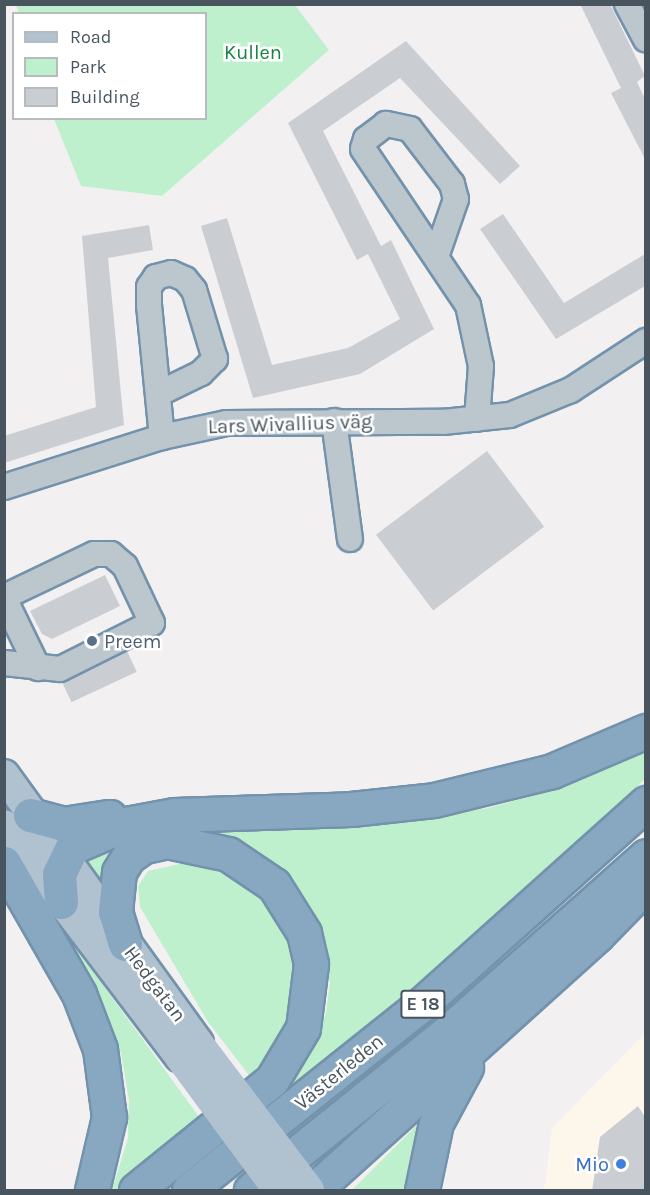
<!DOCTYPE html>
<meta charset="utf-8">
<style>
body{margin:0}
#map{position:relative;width:650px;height:1195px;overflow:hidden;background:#f3f0f1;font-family:Karla,sans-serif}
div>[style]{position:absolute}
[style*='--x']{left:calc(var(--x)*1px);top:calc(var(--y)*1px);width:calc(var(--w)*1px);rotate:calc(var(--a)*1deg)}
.commercial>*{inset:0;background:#fdf6eb}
.green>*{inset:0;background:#bff0ce}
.building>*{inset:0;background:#caced3;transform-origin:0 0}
.roads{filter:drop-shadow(2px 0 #7392ac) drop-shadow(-2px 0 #7392ac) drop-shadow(0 2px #7392ac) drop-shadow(0 -2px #7392ac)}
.minor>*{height:24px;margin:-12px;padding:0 12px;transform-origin:12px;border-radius:12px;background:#bcc6cd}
.major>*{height:30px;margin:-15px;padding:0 15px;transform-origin:15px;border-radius:15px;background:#b0c2cf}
.highway>*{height:33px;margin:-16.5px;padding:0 16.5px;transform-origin:16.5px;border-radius:16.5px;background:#88a7c0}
.major-bridge>*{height:30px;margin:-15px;padding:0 15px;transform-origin:15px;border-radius:15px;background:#b0c2cf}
.dots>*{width:16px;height:16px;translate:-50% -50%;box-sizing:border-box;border:3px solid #fff;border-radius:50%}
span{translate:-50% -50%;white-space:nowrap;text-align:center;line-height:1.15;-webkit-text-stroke:5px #fff;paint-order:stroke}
.shield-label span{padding:2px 4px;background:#fff;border:2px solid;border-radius:4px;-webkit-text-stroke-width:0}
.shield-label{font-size:18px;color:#48555e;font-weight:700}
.park-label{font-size:20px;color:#168244}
.street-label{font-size:20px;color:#48555e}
.service-label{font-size:20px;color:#4e5e75}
.left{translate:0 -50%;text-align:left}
.shop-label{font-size:20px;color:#366cbe}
.right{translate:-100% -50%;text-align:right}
.frame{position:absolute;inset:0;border:6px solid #48555e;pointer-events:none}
.legend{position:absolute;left:12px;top:12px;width:195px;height:108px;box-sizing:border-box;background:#fff;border:2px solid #b6bbbf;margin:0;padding:8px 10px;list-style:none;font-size:18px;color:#48555e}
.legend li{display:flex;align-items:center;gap:12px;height:30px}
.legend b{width:30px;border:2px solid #b6bbbf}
</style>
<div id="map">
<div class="commercial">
<i style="clip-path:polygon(645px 1033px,645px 1190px,544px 1190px,552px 1128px)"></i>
</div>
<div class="green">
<i style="clip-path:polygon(16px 5px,295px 5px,329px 50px,162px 196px,81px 186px,54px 119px,206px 118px,206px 14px,19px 13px)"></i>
<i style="clip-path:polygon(645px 749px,645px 779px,534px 887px,284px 1099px,319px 1037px,326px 1012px,330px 983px,320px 929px,182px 832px,103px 887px,82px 859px,106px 845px,175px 829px,350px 826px,488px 808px,554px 790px)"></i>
<i style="clip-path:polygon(184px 863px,218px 869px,257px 891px,287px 928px,298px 962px,293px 1019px,255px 1083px,208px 1022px,140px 907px,138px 886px,148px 871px)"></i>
<i style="clip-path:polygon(31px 886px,205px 1125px,119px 1190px,112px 1190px,128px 1138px,129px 1100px,121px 1053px,99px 1000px)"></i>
<i style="clip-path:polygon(431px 1111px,415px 1190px,352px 1190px)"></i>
</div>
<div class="building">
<i style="clip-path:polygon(580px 4px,610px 4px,645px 76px,637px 82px,645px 99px,645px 159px,611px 93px,621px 88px)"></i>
<i style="clip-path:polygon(406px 41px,520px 166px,500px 184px,400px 78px,323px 131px,381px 246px,391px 240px,434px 329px,360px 374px,253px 398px,201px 226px,227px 218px,272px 365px,348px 348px,400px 319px,368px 254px,357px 260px,288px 123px)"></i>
<i style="clip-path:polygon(503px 214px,564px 303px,645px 254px,645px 286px,556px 339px,480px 229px)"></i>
<i style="clip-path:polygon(149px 225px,153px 250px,108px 258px,124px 425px,4px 463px,4px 436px,96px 407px,82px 236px)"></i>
<i style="left:487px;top:451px;width:95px;height:139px;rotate:53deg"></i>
<i style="clip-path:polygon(105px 575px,120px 606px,52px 639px,42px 634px,30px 611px)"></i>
<i style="left:127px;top:651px;width:23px;height:72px;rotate:65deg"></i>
<i style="clip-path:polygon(638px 1106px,645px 1117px,645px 1191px,592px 1191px,600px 1137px)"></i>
</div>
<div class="roads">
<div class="minor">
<i style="--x:627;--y:4;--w:40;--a:62"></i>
<i style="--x:437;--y:254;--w:58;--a:-70.9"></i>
<i style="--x:456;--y:199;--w:16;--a:-105"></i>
<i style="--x:452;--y:184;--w:69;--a:-127.4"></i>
<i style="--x:410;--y:129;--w:25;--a:-168"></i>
<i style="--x:386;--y:124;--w:25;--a:143"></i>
<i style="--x:366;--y:139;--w:10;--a:107"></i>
<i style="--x:363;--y:149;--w:188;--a:56.1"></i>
<i style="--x:468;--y:305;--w:62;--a:78"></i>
<i style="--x:481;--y:366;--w:53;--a:94.3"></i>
<i style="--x:158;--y:394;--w:48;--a:-26"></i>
<i style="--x:201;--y:373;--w:20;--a:-45"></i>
<i style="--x:215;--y:359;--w:72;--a:-106.9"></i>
<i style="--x:194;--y:290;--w:14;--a:-129"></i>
<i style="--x:185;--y:279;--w:15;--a:-157"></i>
<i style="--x:171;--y:273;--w:16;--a:165"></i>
<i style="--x:156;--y:277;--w:12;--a:125"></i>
<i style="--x:149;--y:287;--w:18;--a:90"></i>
<i style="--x:149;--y:305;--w:133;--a:84.4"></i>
<i style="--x:334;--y:421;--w:119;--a:82.3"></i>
<i style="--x:4;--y:487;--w:166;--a:-17.6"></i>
<i style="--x:162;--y:437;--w:66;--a:-12.3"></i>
<i style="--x:226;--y:423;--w:217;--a:-0.3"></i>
<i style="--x:443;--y:422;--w:67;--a:-6"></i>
<i style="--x:510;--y:415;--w:66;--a:-22.3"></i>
<i style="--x:571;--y:390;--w:90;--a:-33.2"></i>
<i style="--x:4;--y:597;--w:100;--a:-25.5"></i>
<i style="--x:94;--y:554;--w:17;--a:0"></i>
<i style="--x:111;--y:554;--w:18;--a:41"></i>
<i style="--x:125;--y:566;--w:63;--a:64.7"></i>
<i style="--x:152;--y:623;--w:103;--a:153.4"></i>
<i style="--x:60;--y:669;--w:56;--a:-173.9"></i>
<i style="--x:4;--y:598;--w:78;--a:64.1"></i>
</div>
<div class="major">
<i style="--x:4;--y:775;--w:331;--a:54.1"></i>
<i style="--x:4;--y:825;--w:291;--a:52.8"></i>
</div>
<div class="highway">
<i style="--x:30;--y:815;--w:34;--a:15"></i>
<i style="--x:63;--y:824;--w:47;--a:-8.7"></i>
<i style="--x:4;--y:863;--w:151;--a:60.2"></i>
<i style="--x:79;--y:994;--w:59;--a:69.1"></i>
<i style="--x:100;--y:1049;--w:69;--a:82.5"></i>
<i style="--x:109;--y:1117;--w:75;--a:103.1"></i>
<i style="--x:61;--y:902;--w:28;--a:-94"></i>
<i style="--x:59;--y:874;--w:30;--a:-64"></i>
<i style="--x:72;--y:847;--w:59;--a:-23.1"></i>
<i style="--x:126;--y:824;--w:49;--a:-10.6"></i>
<i style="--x:174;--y:815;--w:177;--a:-1.9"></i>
<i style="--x:351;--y:809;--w:83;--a:-6.2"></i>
<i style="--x:434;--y:800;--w:122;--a:-13.8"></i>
<i style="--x:552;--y:771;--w:102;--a:-23.1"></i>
<i style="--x:125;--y:944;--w:34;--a:-107"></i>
<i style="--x:115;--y:912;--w:40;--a:-84.3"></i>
<i style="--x:119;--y:872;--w:17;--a:-59"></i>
<i style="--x:128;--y:857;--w:19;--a:-35"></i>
<i style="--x:144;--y:846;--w:24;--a:-12"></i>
<i style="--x:167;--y:841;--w:62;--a:12"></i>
<i style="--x:228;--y:854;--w:55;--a:34"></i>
<i style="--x:274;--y:885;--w:57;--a:58"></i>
<i style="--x:304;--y:933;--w:32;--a:77"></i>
<i style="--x:311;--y:964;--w:64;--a:97.1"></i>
<i style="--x:303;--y:1028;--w:61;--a:120.8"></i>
<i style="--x:272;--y:1080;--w:175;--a:141"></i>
<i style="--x:189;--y:1190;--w:298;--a:-38.6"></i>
<i style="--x:422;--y:1004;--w:301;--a:-41.9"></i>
<i style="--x:251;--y:1190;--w:248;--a:-38.8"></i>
<i style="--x:444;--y:1035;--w:270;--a:-41.5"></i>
<i style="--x:314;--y:1190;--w:381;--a:-42"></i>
<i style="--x:597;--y:935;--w:70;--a:-45.6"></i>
<i style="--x:422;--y:1190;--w:68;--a:-78.2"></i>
<i style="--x:436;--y:1123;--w:64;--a:-61.8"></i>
</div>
</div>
<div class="major-bridge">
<i style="--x:198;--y:1043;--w:184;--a:52.9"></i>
<i style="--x:180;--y:1057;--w:165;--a:53.6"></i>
</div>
<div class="dots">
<i style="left:92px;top:641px;background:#5c6f8a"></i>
<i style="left:621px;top:1164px;background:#3f7fe0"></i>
</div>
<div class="shield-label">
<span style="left:423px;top:1004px">E 18</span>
</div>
<div class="park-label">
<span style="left:253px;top:52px">Kullen</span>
</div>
<div class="street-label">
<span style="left:290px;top:424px;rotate:-2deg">Lars Wivallius väg</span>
<span style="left:155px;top:984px;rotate:53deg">Hedgatan</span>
<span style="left:339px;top:1072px;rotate:-39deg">Västerleden</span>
</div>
<div class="service-label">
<span class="left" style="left:104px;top:641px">Preem</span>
</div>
<div class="shop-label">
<span class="right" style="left:609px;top:1164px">Mio</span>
</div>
<div class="frame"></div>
<ul class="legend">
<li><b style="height:8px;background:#b0c2cf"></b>Road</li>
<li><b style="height:16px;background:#bff0ce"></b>Park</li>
<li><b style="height:16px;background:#caced3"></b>Building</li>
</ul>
</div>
